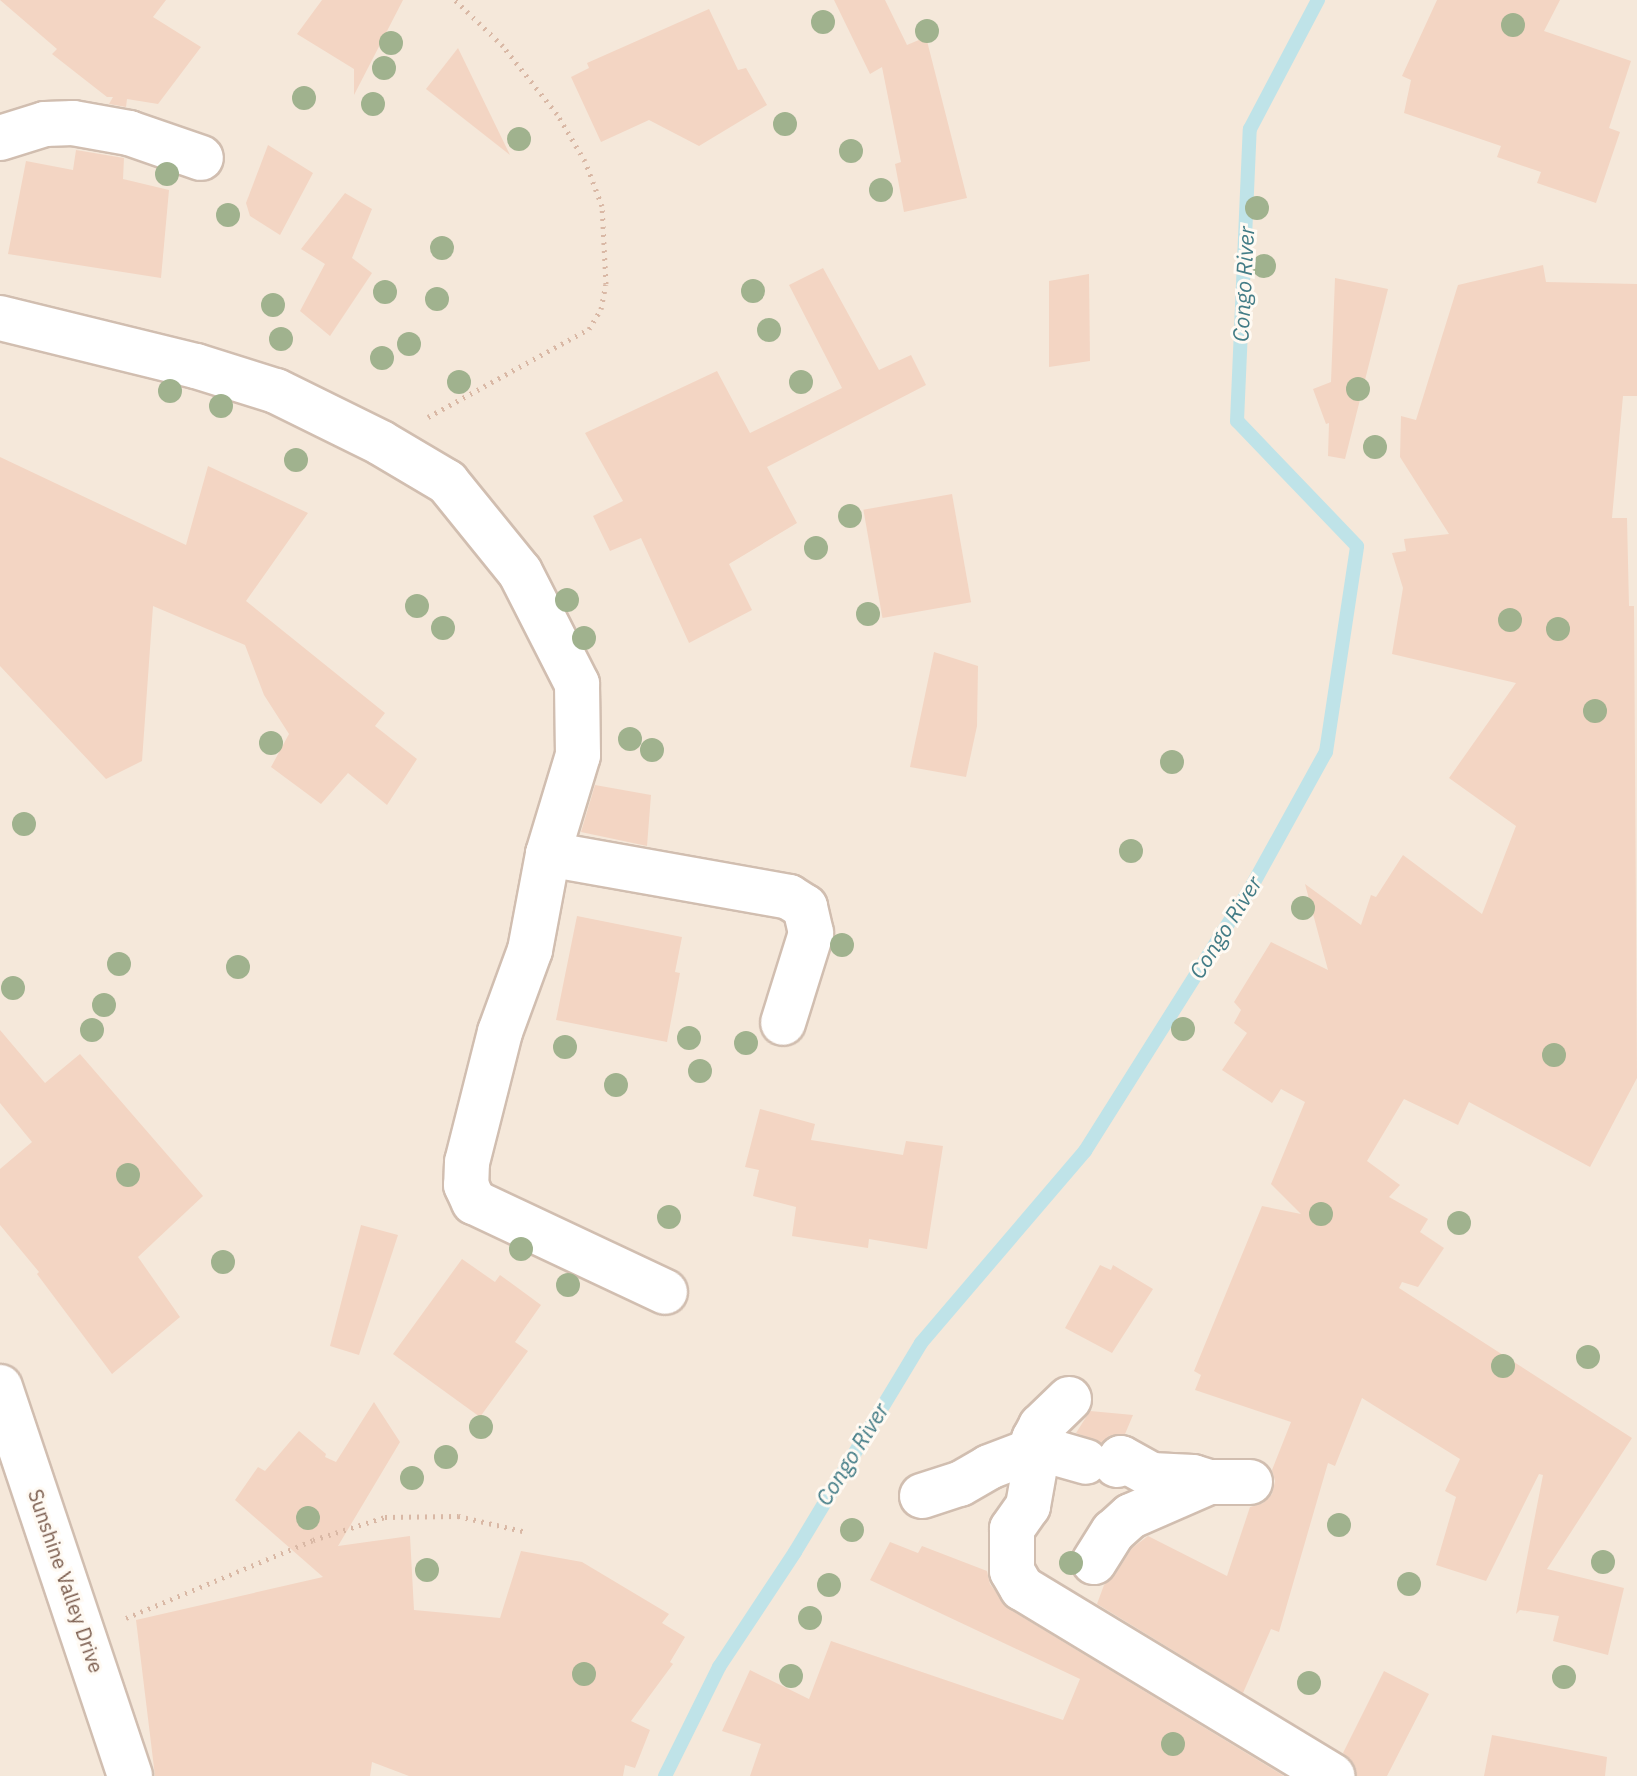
<!DOCTYPE html>
<style>
body{margin:0}
#map{position:relative;width:1637px;height:1776px;overflow:hidden;background:#fdf6ec;font-family:"IBM Plex Sans",sans-serif}
div>[style]{position:absolute}
[style*='--x']{left:calc(var(--x)*1px);top:calc(var(--y)*1px);width:calc(var(--w)*1px);rotate:calc(var(--a)*1deg)}
.residential>*{inset:0;background:#f5e8da;transform-origin:0 0}
.stream>*{height:14px;margin:-7px;padding:0 7px;transform-origin:7px;border-radius:7px;background:#bfe3e8}
.building>*{inset:0;background:#f3d5c3;transform-origin:0 0}
.path>*{height:5px;margin-top:-2.5px;transform-origin:0;background:repeating-linear-gradient(90deg,#d9b8a5 0 2px,transparent 0 8px)}
.roads{filter:drop-shadow(2px 0 #d1beb0) drop-shadow(-2px 0 #d1beb0) drop-shadow(0 2px #d1beb0) drop-shadow(0 -2px #d1beb0)}
.minor>*{height:44px;margin:-22px;padding:0 22px;transform-origin:22px;border-radius:22px;background:#fff}
.trees>*{width:24px;height:24px;margin:-12px;border-radius:50%;background:#a0b28e}
span{translate:-50% -50%;white-space:nowrap;text-align:center;line-height:1.15;-webkit-text-stroke:6px #fffaf3;paint-order:stroke}
.street-label{font-size:20px;color:#7a5c4d}
.water-label{font-size:22px;color:#437c86;font-style:italic}
</style>
<div id="map">
<div class="residential">
<i style="left:0;top:0;width:1637px;height:1776px"></i>
</div>
<div class="stream">
<i style="--x:665;--y:1776;--w:122;--a:-63.6"></i>
<i style="--x:719;--y:1667;--w:138;--a:-56.5"></i>
<i style="--x:795;--y:1552;--w:244;--a:-58.9"></i>
<i style="--x:921;--y:1343;--w:253;--a:-49.5"></i>
<i style="--x:1085;--y:1151;--w:315;--a:-57.8"></i>
<i style="--x:1253;--y:884;--w:151;--a:-61.1"></i>
<i style="--x:1326;--y:752;--w:208;--a:-81.4"></i>
<i style="--x:1357;--y:546;--w:173;--a:-133.8"></i>
<i style="--x:1237;--y:421;--w:292;--a:-87.5"></i>
<i style="--x:1250;--y:129;--w:146;--a:-62.2"></i>
</div>
<div class="building">
<i style="clip-path:polygon(0 0,166px 0,153px 17px,201px 47px,158px 104px,127px 99px,126px 107px,109px 104px,113px 97px,107px 97px,52px 54px,57px 49px)"></i>
<i style="clip-path:polygon(322px 0,403px 0,354px 95px,354px 69px,297px 34px)"></i>
<i style="clip-path:polygon(834px 0,885px 0,907px 45px,926px 37px,967px 198px,904px 212px,895px 164px,901px 162px,882px 67px,870px 74px)"></i>
<i style="clip-path:polygon(1437px 0,1560px 0,1544px 31px,1631px 61px,1609px 128px,1620px 132px,1596px 203px,1537px 183px,1541px 172px,1497px 157px,1501px 146px,1404px 113px,1411px 80px,1402px 76px)"></i>
<i style="clip-path:polygon(709px 9px,738px 70px,746px 68px,767px 105px,699px 146px,649px 120px,601px 142px,571px 77px,589px 68px,587px 63px)"></i>
<i style="clip-path:polygon(458px 48px,510px 155px,426px 89px)"></i>
<i style="clip-path:polygon(268px 145px,313px 173px,280px 235px,250px 216px,246px 203px)"></i>
<i style="clip-path:polygon(76px 150px,124px 158px,123px 179px,169px 190px,161px 278px,8px 254px,26px 161px,73px 170px)"></i>
<i style="clip-path:polygon(345px 193px,372px 209px,352px 258px,372px 273px,330px 336px,300px 311px,325px 264px,301px 249px)"></i>
<i style="clip-path:polygon(1543px 265px,1546px 282px,1637px 284px,1637px 396px,1623px 396px,1612px 518px,1627px 518px,1629px 606px,1634px 606px,1637px 1078px,1590px 1167px,1469px 1102px,1458px 1125px,1404px 1099px,1367px 1161px,1400px 1185px,1389px 1197px,1428px 1219px,1420px 1232px,1444px 1248px,1418px 1287px,1402px 1282px,1399px 1288px,1632px 1438px,1547px 1569px,1624px 1588px,1608px 1655px,1553px 1641px,1559px 1616px,1520px 1610px,1516px 1614px,1543px 1475px,1539px 1474px,1486px 1581px,1436px 1565px,1456px 1497px,1445px 1491px,1460px 1459px,1362px 1398px,1335px 1466px,1328px 1463px,1279px 1632px,1271px 1629px,1243px 1693px,1097px 1604px,1104px 1585px,1115px 1575px,1132px 1548px,1148px 1536px,1227px 1576px,1250px 1507px,1263px 1503px,1272px 1494px,1275px 1481px,1272px 1470px,1291px 1422px,1195px 1390px,1201px 1375px,1194px 1371px,1262px 1206px,1301px 1214px,1271px 1184px,1305px 1102px,1281px 1089px,1272px 1103px,1222px 1070px,1247px 1033px,1234px 1023px,1241px 1010px,1234px 1002px,1271px 942px,1328px 970px,1305px 884px,1361px 925px,1371px 895px,1376px 897px,1403px 855px,1482px 914px,1516px 826px,1449px 778px,1516px 683px,1392px 654px,1403px 588px,1392px 553px,1406px 551px,1404px 539px,1449px 534px,1400px 457px,1401px 416px,1416px 420px,1458px 285px)"></i>
<i style="clip-path:polygon(823px 268px,879px 370px,911px 355px,926px 385px,767px 467px,797px 523px,729px 564px,752px 610px,689px 643px,641px 538px,610px 551px,593px 516px,623px 501px,585px 433px,717px 371px,750px 433px,842px 388px,789px 285px)"></i>
<i style="clip-path:polygon(1089px 274px,1090px 361px,1049px 367px,1049px 281px)"></i>
<i style="clip-path:polygon(1335px 278px,1388px 289px,1345px 459px,1328px 456px,1329px 423px,1326px 424px,1313px 389px,1331px 382px)"></i>
<i style="clip-path:polygon(0 457px,186px 545px,208px 466px,308px 513px,246px 601px,385px 713px,375px 726px,417px 759px,387px 805px,348px 773px,321px 804px,271px 767px,289px 734px,264px 695px,245px 645px,153px 606px,142px 761px,106px 779px,0 666px)"></i>
<i style="left:952px;top:494px;width:110px;height:90px;rotate:80deg"></i>
<i style="clip-path:polygon(934px 652px,978px 666px,977px 726px,966px 777px,910px 767px)"></i>
<i style="clip-path:polygon(595px 785px,651px 795px,647px 846px,581px 832px)"></i>
<i style="clip-path:polygon(577px 916px,682px 937px,675px 972px,680px 973px,667px 1042px,556px 1020px)"></i>
<i style="clip-path:polygon(0 1030px,45px 1083px,80px 1054px,203px 1196px,138px 1257px,180px 1317px,112px 1374px,37px 1274px,39px 1272px,0 1225px,0 1169px,32px 1142px,0 1103px)"></i>
<i style="clip-path:polygon(760px 1109px,815px 1124px,811px 1140px,903px 1155px,906px 1141px,943px 1146px,927px 1249px,869px 1239px,868px 1248px,792px 1236px,796px 1207px,753px 1196px,759px 1170px,745px 1167px)"></i>
<i style="clip-path:polygon(361px 1225px,398px 1235px,359px 1355px,330px 1346px)"></i>
<i style="clip-path:polygon(462px 1259px,495px 1282px,500px 1275px,541px 1305px,515px 1342px,528px 1351px,480px 1417px,393px 1354px)"></i>
<i style="clip-path:polygon(1100px 1265px,1111px 1270px,1113px 1265px,1153px 1289px,1112px 1353px,1065px 1328px)"></i>
<i style="clip-path:polygon(374px 1402px,400px 1442px,338px 1546px,410px 1536px,414px 1610px,500px 1618px,521px 1551px,582px 1562px,669px 1614px,662px 1623px,685px 1637px,670px 1662px,673px 1664px,631px 1721px,650px 1730px,635px 1768px,625px 1765px,623px 1776px,409px 1776px,372px 1762px,370px 1776px,155px 1776px,136px 1620px,323px 1577px,235px 1500px,258px 1467px,265px 1471px,299px 1431px,326px 1454px,325px 1457px,336px 1462px)"></i>
<i style="clip-path:polygon(1090px 1411px,1133px 1415px,1125px 1434px,1109px 1436px,1102px 1443px,1076px 1433px)"></i>
<i style="clip-path:polygon(890px 1542px,918px 1553px,922px 1546px,987px 1571px,990px 1584px,1009px 1609px,1284px 1776px,750px 1776px,761px 1744px,722px 1731px,750px 1670px,809px 1699px,831px 1641px,1063px 1720px,1080px 1679px,870px 1580px)"></i>
<i style="clip-path:polygon(1384px 1671px,1429px 1694px,1387px 1776px,1357px 1776px,1353px 1763px,1343px 1753px)"></i>
<i style="clip-path:polygon(1492px 1735px,1607px 1757px,1605px 1776px,1484px 1776px)"></i>
</div>
<div class="path">
<i style="--x:428;--y:417;--w:183;--a:-28.7"></i>
<i style="--x:589;--y:329;--w:23;--a:-59"></i>
<i style="--x:601;--y:309;--w:25;--a:-79"></i>
<i style="--x:606;--y:284;--w:78;--a:-92.9"></i>
<i style="--x:602;--y:206;--w:48;--a:-110.7"></i>
<i style="--x:585;--y:161;--w:55;--a:-120.8"></i>
<i style="--x:557;--y:114;--w:87;--a:-128.5"></i>
<i style="--x:503;--y:46;--w:66;--a:-136.2"></i>
<i style="--x:126;--y:1618;--w:203;--a:-22.6"></i>
<i style="--x:313;--y:1540;--w:76;--a:-17.7"></i>
<i style="--x:385;--y:1517;--w:73;--a:-0.8"></i>
<i style="--x:458;--y:1516;--w:71;--a:13.1"></i>
</div>
<div class="roads">
<div class="minor">
<i style="--x:0;--y:138;--w:47;--a:-17.3"></i>
<i style="--x:45;--y:124;--w:28;--a:-2"></i>
<i style="--x:73;--y:123;--w:57;--a:10.1"></i>
<i style="--x:129;--y:133;--w:76;--a:19.1"></i>
<i style="--x:0;--y:318;--w:202;--a:13.8"></i>
<i style="--x:196;--y:366;--w:84;--a:17.4"></i>
<i style="--x:276;--y:391;--w:117;--a:26.3"></i>
<i style="--x:381;--y:443;--w:77;--a:30.6"></i>
<i style="--x:447;--y:482;--w:116;--a:51"></i>
<i style="--x:520;--y:572;--w:126;--a:63"></i>
<i style="--x:577;--y:684;--w:71;--a:89.2"></i>
<i style="--x:578;--y:755;--w:103;--a:106.9"></i>
<i style="--x:548;--y:854;--w:98;--a:100.6"></i>
<i style="--x:530;--y:950;--w:87;--a:110.1"></i>
<i style="--x:500;--y:1032;--w:134;--a:104.2"></i>
<i style="--x:467;--y:1162;--w:23;--a:92"></i>
<i style="--x:466;--y:1185;--w:19;--a:65"></i>
<i style="--x:474;--y:1202;--w:211;--a:25.2"></i>
<i style="--x:548;--y:854;--w:245;--a:10.1"></i>
<i style="--x:789;--y:897;--w:19;--a:32"></i>
<i style="--x:805;--y:907;--w:27;--a:77"></i>
<i style="--x:811;--y:933;--w:94;--a:107.3"></i>
<i style="--x:0;--y:1387;--w:410;--a:71.5"></i>
<i style="--x:1069;--y:1399;--w:39;--a:136"></i>
<i style="--x:1041;--y:1426;--w:15;--a:118"></i>
<i style="--x:1034;--y:1439;--w:22;--a:85"></i>
<i style="--x:1036;--y:1461;--w:46;--a:100.1"></i>
<i style="--x:1028;--y:1506;--w:28;--a:125"></i>
<i style="--x:1012;--y:1529;--w:42;--a:90"></i>
<i style="--x:1012;--y:1571;--w:20;--a:60"></i>
<i style="--x:1022;--y:1588;--w:363;--a:31.2"></i>
<i style="--x:1117;--y:1465;--w:8;--a:-60"></i>
<i style="--x:1121;--y:1458;--w:35;--a:29"></i>
<i style="--x:1152;--y:1475;--w:41;--a:2.8"></i>
<i style="--x:1193;--y:1477;--w:17;--a:17"></i>
<i style="--x:922;--y:1496;--w:40;--a:-18"></i>
<i style="--x:960;--y:1484;--w:34;--a:-30"></i>
<i style="--x:989;--y:1467;--w:40;--a:-21"></i>
<i style="--x:1026;--y:1453;--w:26;--a:-2"></i>
<i style="--x:1052;--y:1452;--w:35;--a:16"></i>
<i style="--x:1094;--y:1562;--w:36;--a:-58"></i>
<i style="--x:1113;--y:1532;--w:24;--a:-42"></i>
<i style="--x:1131;--y:1516;--w:85;--a:-23.6"></i>
<i style="--x:1209;--y:1482;--w:41;--a:0"></i>
</div>
</div>
<div class="trees">
<i style="left:823px;top:22px"></i>
<i style="left:1513px;top:25px"></i>
<i style="left:927px;top:31px"></i>
<i style="left:391px;top:43px"></i>
<i style="left:384px;top:68px"></i>
<i style="left:304px;top:98px"></i>
<i style="left:373px;top:104px"></i>
<i style="left:785px;top:124px"></i>
<i style="left:519px;top:139px"></i>
<i style="left:851px;top:151px"></i>
<i style="left:167px;top:174px"></i>
<i style="left:881px;top:190px"></i>
<i style="left:1257px;top:208px"></i>
<i style="left:228px;top:215px"></i>
<i style="left:442px;top:248px"></i>
<i style="left:1264px;top:266px"></i>
<i style="left:753px;top:291px"></i>
<i style="left:385px;top:292px"></i>
<i style="left:437px;top:299px"></i>
<i style="left:273px;top:305px"></i>
<i style="left:769px;top:330px"></i>
<i style="left:281px;top:339px"></i>
<i style="left:409px;top:344px"></i>
<i style="left:382px;top:358px"></i>
<i style="left:459px;top:382px"></i>
<i style="left:801px;top:382px"></i>
<i style="left:1358px;top:389px"></i>
<i style="left:170px;top:391px"></i>
<i style="left:221px;top:406px"></i>
<i style="left:1375px;top:447px"></i>
<i style="left:296px;top:460px"></i>
<i style="left:850px;top:516px"></i>
<i style="left:816px;top:548px"></i>
<i style="left:567px;top:600px"></i>
<i style="left:417px;top:606px"></i>
<i style="left:868px;top:614px"></i>
<i style="left:1510px;top:620px"></i>
<i style="left:443px;top:628px"></i>
<i style="left:1558px;top:629px"></i>
<i style="left:584px;top:638px"></i>
<i style="left:1595px;top:711px"></i>
<i style="left:630px;top:739px"></i>
<i style="left:271px;top:743px"></i>
<i style="left:652px;top:750px"></i>
<i style="left:1172px;top:762px"></i>
<i style="left:24px;top:824px"></i>
<i style="left:1131px;top:851px"></i>
<i style="left:1303px;top:908px"></i>
<i style="left:842px;top:945px"></i>
<i style="left:119px;top:964px"></i>
<i style="left:238px;top:967px"></i>
<i style="left:13px;top:988px"></i>
<i style="left:104px;top:1005px"></i>
<i style="left:1183px;top:1029px"></i>
<i style="left:92px;top:1030px"></i>
<i style="left:689px;top:1038px"></i>
<i style="left:746px;top:1043px"></i>
<i style="left:565px;top:1047px"></i>
<i style="left:1554px;top:1055px"></i>
<i style="left:700px;top:1071px"></i>
<i style="left:616px;top:1085px"></i>
<i style="left:128px;top:1175px"></i>
<i style="left:1321px;top:1214px"></i>
<i style="left:669px;top:1217px"></i>
<i style="left:1459px;top:1223px"></i>
<i style="left:521px;top:1249px"></i>
<i style="left:223px;top:1262px"></i>
<i style="left:568px;top:1285px"></i>
<i style="left:1588px;top:1357px"></i>
<i style="left:1503px;top:1366px"></i>
<i style="left:481px;top:1427px"></i>
<i style="left:446px;top:1457px"></i>
<i style="left:412px;top:1478px"></i>
<i style="left:308px;top:1518px"></i>
<i style="left:1339px;top:1525px"></i>
<i style="left:852px;top:1530px"></i>
<i style="left:1603px;top:1562px"></i>
<i style="left:1071px;top:1563px"></i>
<i style="left:427px;top:1570px"></i>
<i style="left:1409px;top:1584px"></i>
<i style="left:829px;top:1585px"></i>
<i style="left:810px;top:1618px"></i>
<i style="left:584px;top:1674px"></i>
<i style="left:791px;top:1676px"></i>
<i style="left:1564px;top:1677px"></i>
<i style="left:1309px;top:1683px"></i>
<i style="left:1173px;top:1744px"></i>
</div>
<div class="street-label">
<span style="left:66px;top:1581px;rotate:71deg">Sunshine Valley Drive</span>
</div>
<div class="water-label">
<span style="left:1243px;top:284px;rotate:-87deg">Congo River</span>
<span style="left:1225px;top:927px;rotate:-58deg">Congo River</span>
<span style="left:852px;top:1454px;rotate:-58deg">Congo River</span>
</div>
</div>
